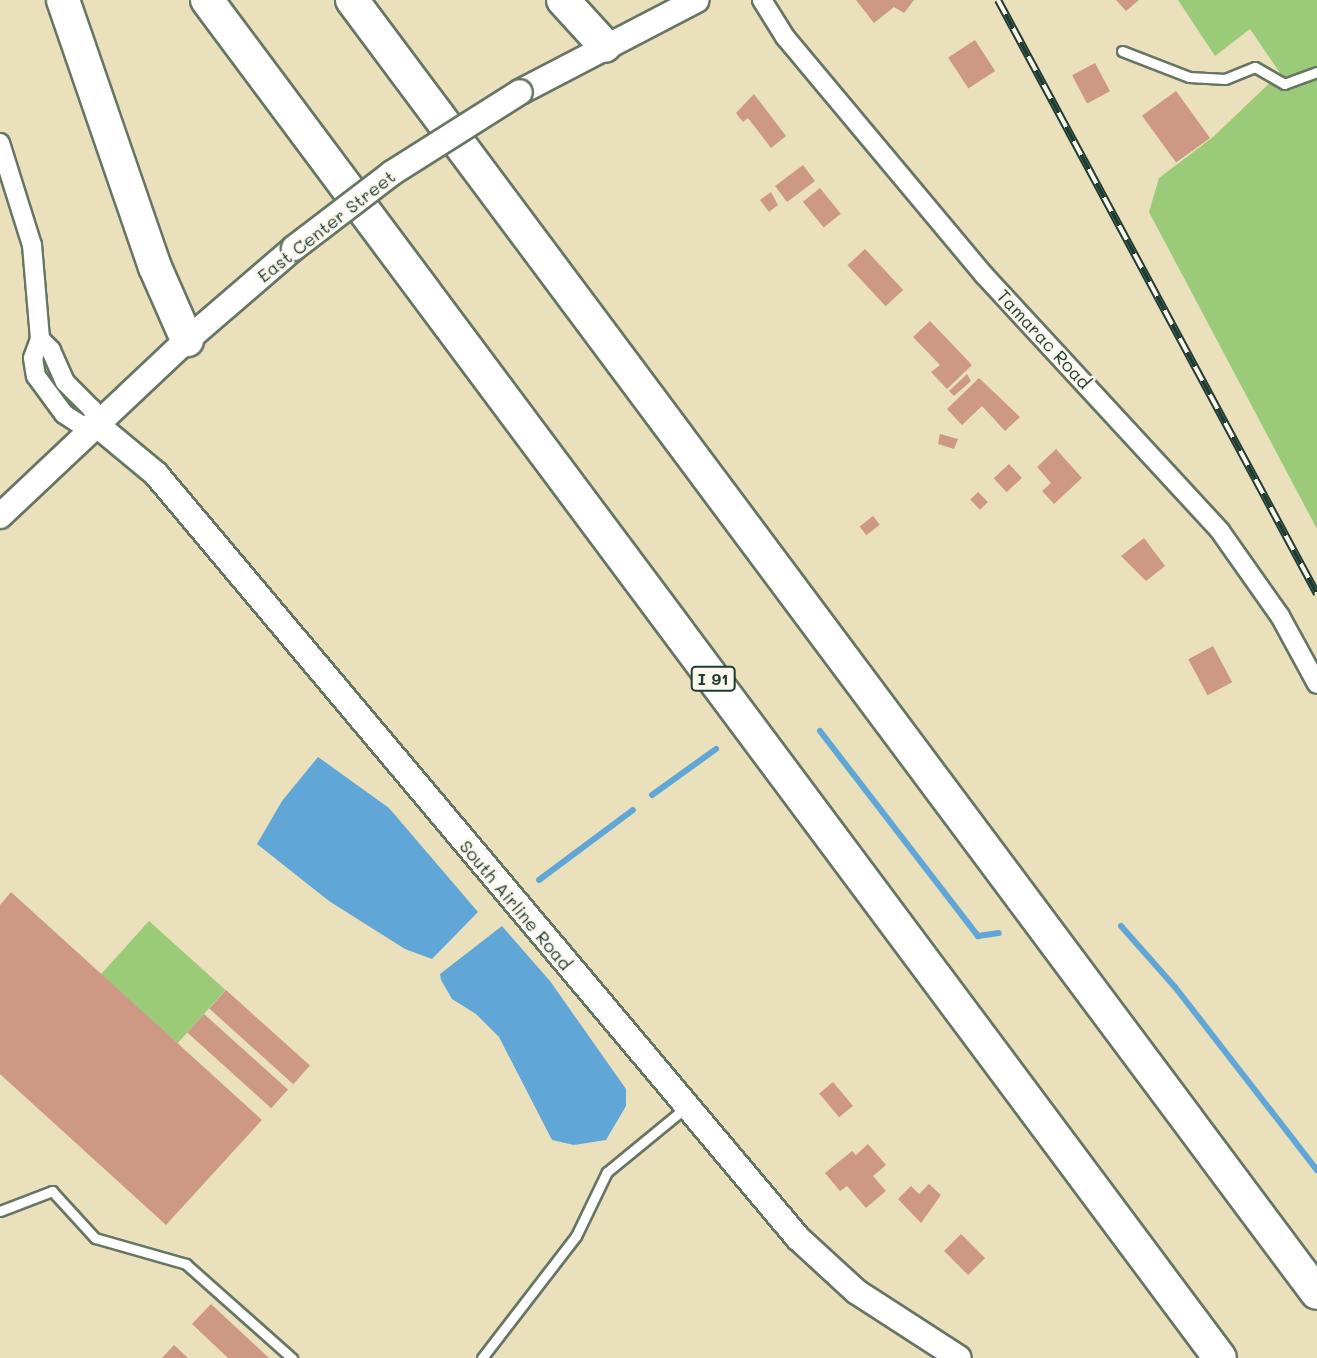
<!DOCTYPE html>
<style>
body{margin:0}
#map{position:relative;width:1317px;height:1358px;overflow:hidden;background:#eae0bc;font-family:Mali,sans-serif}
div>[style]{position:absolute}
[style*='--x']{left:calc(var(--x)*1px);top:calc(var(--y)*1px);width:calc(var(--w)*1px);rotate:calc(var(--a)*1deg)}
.green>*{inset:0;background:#9bca79;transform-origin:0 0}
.water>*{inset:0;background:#60a6d6}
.stream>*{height:6px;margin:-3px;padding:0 3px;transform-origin:3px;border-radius:3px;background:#60a6d6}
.building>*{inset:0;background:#cd9985;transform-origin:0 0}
.roads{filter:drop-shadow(2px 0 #667664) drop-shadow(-2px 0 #667664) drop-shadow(0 2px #667664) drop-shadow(0 -2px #667664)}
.lane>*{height:9px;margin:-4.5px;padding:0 4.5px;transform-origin:4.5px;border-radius:4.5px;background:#fff}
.street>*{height:18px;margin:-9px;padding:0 9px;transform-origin:9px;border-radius:9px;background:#fff}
.secondary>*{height:24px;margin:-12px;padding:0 12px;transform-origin:12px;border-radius:12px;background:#fff}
.highway>*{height:32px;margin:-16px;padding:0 16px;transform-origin:16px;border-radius:16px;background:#fff}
.rail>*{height:8px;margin-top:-4px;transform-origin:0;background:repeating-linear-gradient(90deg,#fbf7ec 0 16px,#1f3d34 0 32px);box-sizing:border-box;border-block:2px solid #1f3d34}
.bridges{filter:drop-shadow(2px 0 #667664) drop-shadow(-2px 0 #667664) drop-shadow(0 2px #667664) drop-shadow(0 -2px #667664)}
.secondary-bridge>*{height:24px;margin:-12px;padding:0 12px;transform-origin:12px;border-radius:12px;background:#fff}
span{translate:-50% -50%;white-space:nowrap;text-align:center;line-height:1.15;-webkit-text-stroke:5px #fbf7ec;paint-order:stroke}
.shield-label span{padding:2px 5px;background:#fbf7ec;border:2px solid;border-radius:5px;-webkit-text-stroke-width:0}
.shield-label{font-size:16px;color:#1f3d34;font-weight:700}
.street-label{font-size:18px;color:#1f3d34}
</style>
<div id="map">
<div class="green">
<i style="clip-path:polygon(1178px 0,1317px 0,1317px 529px,1149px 212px,1159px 178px,1213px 137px,1280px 73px,1250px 29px,1215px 56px)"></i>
<i style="left:149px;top:921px;width:103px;height:72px;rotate:42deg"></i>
</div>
<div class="water">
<i style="clip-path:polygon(318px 757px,389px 808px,478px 912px,432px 959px,405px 949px,329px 901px,257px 844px,282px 801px)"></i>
<i style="clip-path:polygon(502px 926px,550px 981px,626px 1089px,626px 1106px,606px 1140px,574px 1145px,552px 1140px,499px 1037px,476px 1014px,452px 999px,441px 980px,440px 974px)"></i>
</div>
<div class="stream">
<i style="--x:820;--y:731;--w:259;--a:52.4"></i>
<i style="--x:978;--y:936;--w:21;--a:-8"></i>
<i style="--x:652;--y:795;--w:79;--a:-35.7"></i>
<i style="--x:539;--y:880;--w:117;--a:-36.7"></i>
<i style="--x:1121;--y:926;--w:81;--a:48.5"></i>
<i style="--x:1175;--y:987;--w:232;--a:52.2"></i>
</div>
<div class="building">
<i style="clip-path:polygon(856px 0,914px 0,904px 13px,894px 7px,874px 23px)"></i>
<i style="clip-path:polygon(1116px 0,1139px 0,1126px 11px)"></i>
<i style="left:975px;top:40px;width:37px;height:32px;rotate:57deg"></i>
<i style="left:1095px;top:63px;width:32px;height:26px;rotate:62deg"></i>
<i style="left:1176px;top:91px;width:58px;height:42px;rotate:54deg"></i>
<i style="clip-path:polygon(754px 94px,786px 136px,771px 148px,748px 118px,743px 122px,736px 113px)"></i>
<i style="left:803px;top:165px;width:20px;height:35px;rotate:53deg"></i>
<i style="left:820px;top:188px;width:33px;height:22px;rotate:51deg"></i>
<i style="clip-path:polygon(771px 192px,778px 205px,769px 212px,760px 200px)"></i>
<i style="left:865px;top:249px;width:56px;height:24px;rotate:47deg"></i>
<i style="clip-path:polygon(930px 321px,972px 365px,947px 389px,931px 372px,940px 365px,913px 337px)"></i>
<i style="clip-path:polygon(967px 374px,971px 381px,954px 396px,949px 391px)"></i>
<i style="clip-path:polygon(979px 378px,1020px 417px,1005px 431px,982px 406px,962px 425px,947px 409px)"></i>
<i style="clip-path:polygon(940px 434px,958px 439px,954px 449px,938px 444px)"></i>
<i style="clip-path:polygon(1056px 449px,1082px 478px,1054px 504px,1042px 491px,1051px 483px,1037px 467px)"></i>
<i style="left:1009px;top:464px;width:19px;height:21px;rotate:47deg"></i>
<i style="left:978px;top:492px;width:14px;height:11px;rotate:45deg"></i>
<i style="left:873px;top:516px;width:11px;height:17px;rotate:52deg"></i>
<i style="clip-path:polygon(1144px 538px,1165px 566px,1146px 581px,1121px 556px)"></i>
<i style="left:1213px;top:646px;width:41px;height:28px;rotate:62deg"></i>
<i style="clip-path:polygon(11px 892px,262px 1120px,166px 1225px,0 1074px,0 905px)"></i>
<i style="left:226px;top:990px;width:113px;height:25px;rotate:42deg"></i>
<i style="left:204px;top:1014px;width:113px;height:25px;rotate:42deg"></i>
<i style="left:833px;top:1082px;width:31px;height:18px;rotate:50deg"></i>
<i style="clip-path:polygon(868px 1144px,886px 1165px,873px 1176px,886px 1191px,866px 1208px,847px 1186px,840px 1191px,825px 1173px,852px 1151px,856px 1155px)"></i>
<i style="clip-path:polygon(929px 1184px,941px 1195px,921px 1223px,898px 1199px,911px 1186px,919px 1194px)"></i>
<i style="left:961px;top:1234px;width:34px;height:24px;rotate:45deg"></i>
<i style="clip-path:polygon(211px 1304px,269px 1358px,228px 1358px,192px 1324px)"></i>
<i style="clip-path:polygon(174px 1345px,188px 1358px,162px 1358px)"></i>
</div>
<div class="roads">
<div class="lane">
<i style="--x:1122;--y:51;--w:72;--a:21.2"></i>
<i style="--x:1189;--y:77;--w:36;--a:3"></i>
<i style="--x:1225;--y:79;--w:32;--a:-22"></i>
<i style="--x:1255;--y:67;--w:34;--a:30"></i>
<i style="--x:1284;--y:84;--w:35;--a:-20"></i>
<i style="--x:0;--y:1211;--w:56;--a:-21"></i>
<i style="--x:52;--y:1191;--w:64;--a:47.5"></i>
<i style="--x:95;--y:1238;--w:95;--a:15.9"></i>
<i style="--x:186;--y:1264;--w:142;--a:41.6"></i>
<i style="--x:482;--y:1358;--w:154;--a:-52.4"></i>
<i style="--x:576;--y:1236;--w:71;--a:-64.2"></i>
<i style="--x:607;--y:1172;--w:102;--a:-39.4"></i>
</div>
<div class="street">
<i style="--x:762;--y:0;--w:44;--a:58.1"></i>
<i style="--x:785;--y:37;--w:310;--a:50.1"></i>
<i style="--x:984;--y:275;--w:348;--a:47.3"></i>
<i style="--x:1220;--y:531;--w:104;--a:54.8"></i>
<i style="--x:1280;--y:616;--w:77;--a:61.4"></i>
<i style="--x:0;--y:143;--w:107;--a:72.6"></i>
<i style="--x:32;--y:245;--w:94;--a:85.1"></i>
<i style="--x:40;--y:339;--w:20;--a:110"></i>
<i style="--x:33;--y:358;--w:18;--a:81"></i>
<i style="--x:36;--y:376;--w:47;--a:53.6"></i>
<i style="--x:64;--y:414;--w:20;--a:33"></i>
<i style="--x:81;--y:425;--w:16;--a:0"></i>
<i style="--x:97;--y:425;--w:17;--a:-107"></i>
<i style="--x:92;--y:409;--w:38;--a:-135"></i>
<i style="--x:65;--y:382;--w:35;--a:-114"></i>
<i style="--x:51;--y:350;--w:16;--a:-135"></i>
</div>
<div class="secondary">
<i style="--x:520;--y:92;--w:199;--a:-27.5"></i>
<i style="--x:97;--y:425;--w:77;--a:39.7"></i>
<i style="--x:156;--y:474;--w:998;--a:49.96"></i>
<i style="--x:798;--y:1238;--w:80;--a:42.5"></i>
<i style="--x:857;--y:1292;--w:121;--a:32.9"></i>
<i style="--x:0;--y:516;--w:257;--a:-43.3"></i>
<i style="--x:187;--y:340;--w:141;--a:-40.7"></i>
</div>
<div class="highway">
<i style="--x:63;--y:0;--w:282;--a:71"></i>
<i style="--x:155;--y:267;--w:80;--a:66.3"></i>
<i style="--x:207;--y:0;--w:1694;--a:53.28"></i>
<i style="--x:352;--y:0;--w:1613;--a:53.27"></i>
<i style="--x:563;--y:0;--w:62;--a:47.6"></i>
</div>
</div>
<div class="rail">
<i style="--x:998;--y:0;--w:674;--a:61.76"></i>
</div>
<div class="bridges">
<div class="secondary-bridge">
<i style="--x:294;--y:248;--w:123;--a:-37.4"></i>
<i style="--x:392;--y:173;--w:151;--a:-32.3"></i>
</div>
</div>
<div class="shield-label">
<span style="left:713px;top:679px">I 91</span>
</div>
<div class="street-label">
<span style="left:326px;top:226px;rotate:-38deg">East Center Street</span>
<span style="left:1044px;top:339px;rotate:47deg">Tamarac Road</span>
<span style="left:516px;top:905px;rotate:50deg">South Airline Road</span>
</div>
</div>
